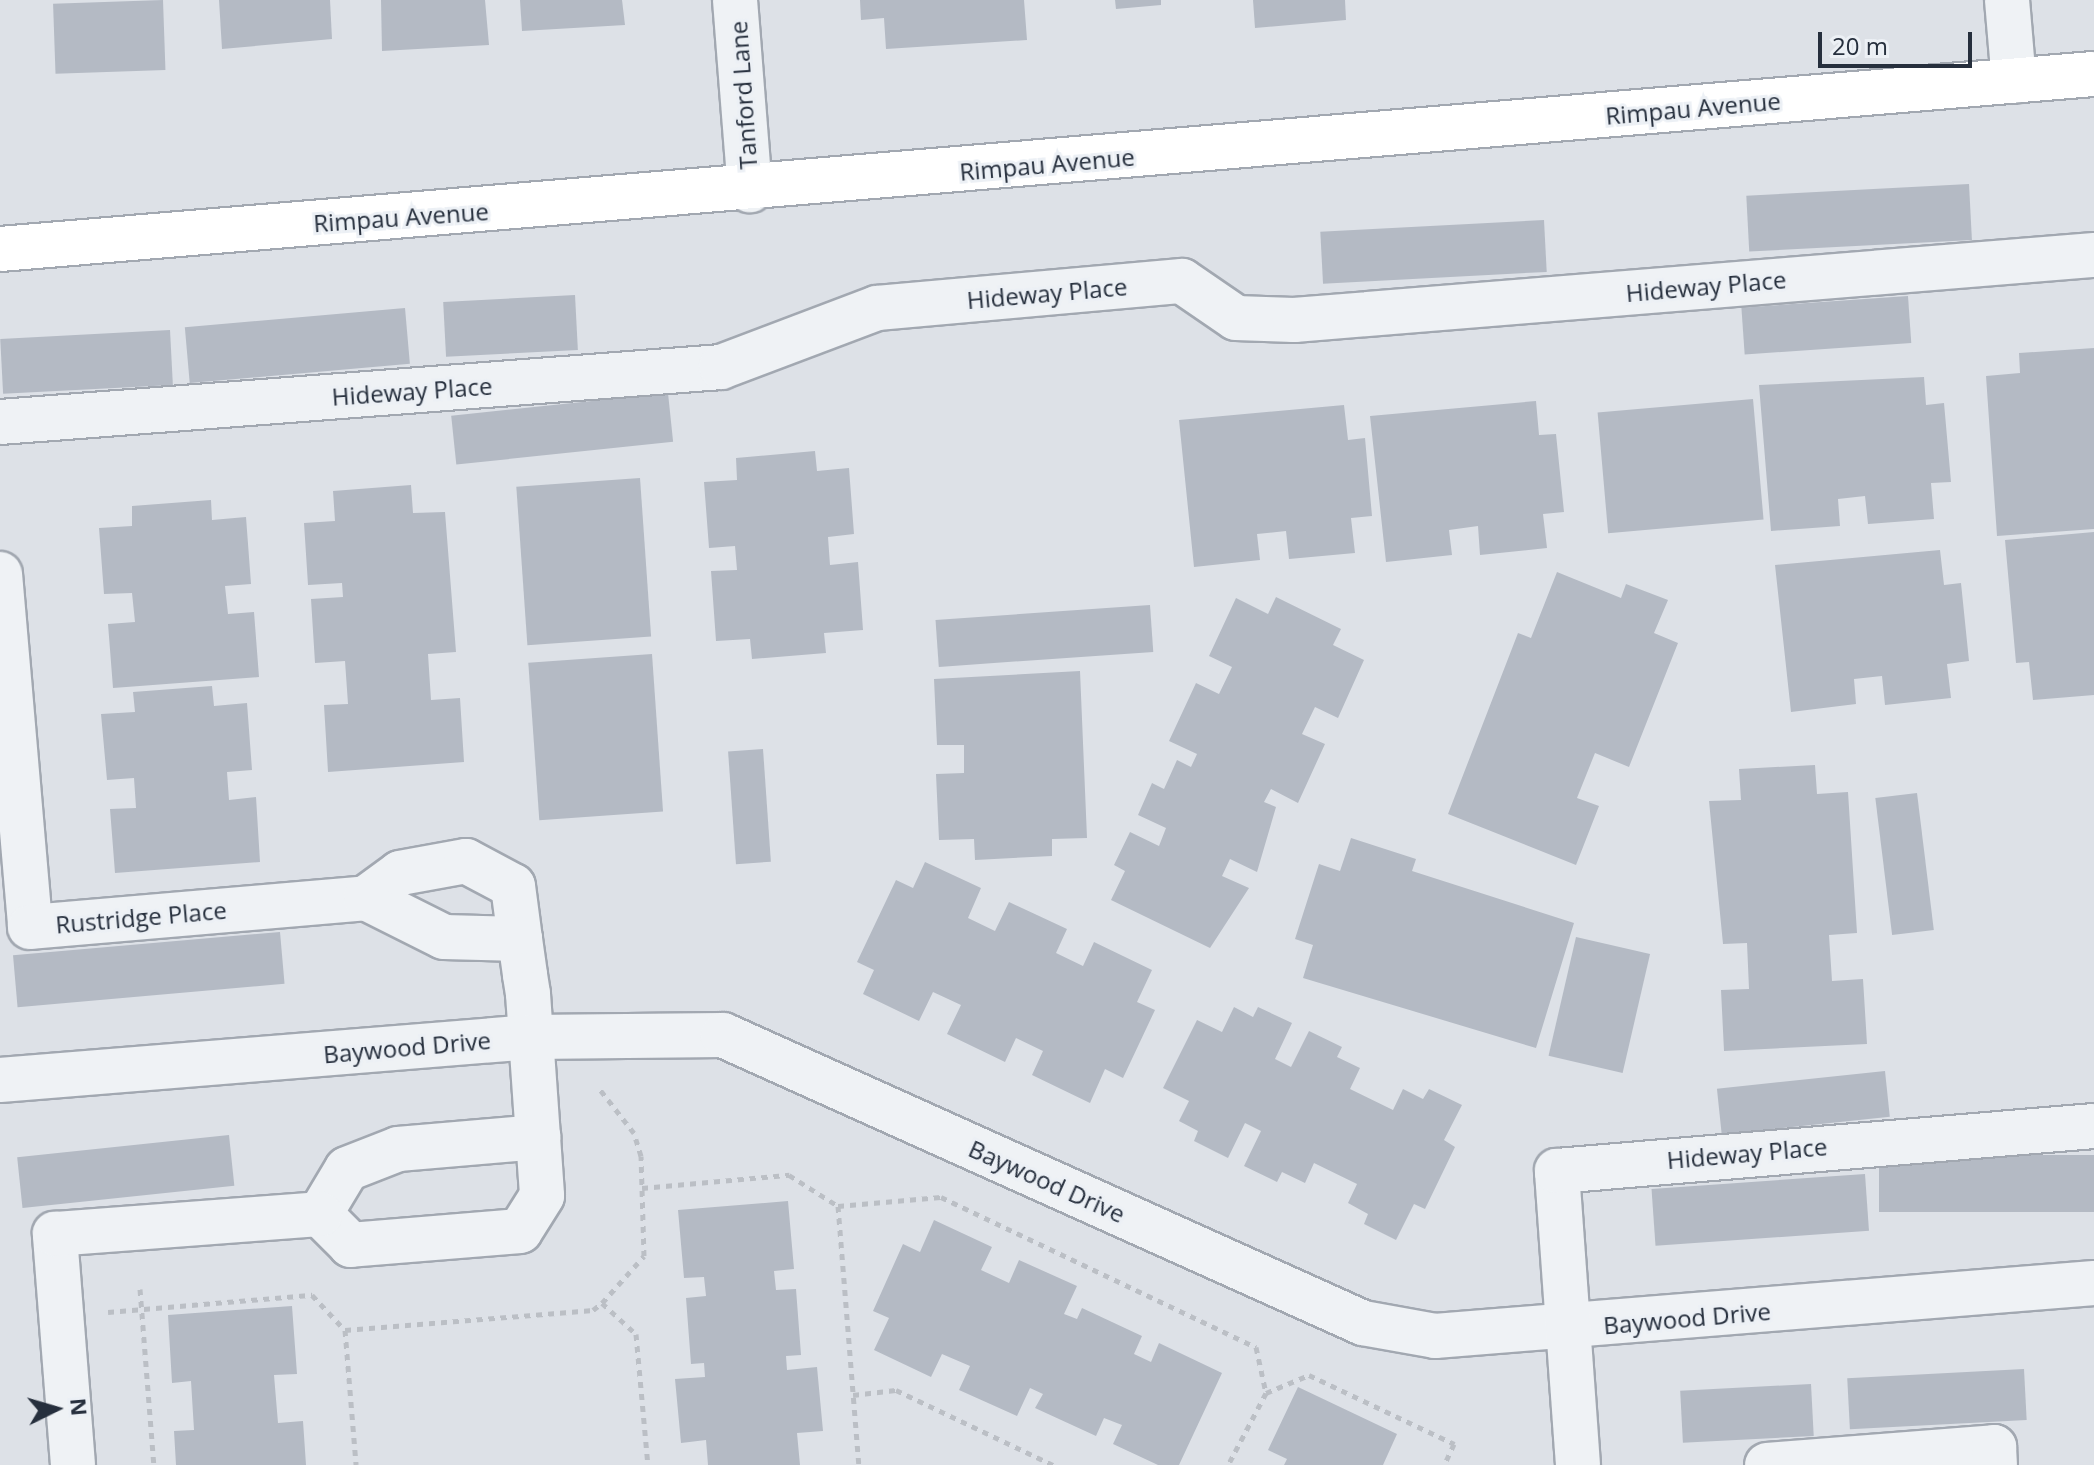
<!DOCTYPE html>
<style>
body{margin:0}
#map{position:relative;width:2094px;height:1465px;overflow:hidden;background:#dde1e7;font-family:"Open Sans",sans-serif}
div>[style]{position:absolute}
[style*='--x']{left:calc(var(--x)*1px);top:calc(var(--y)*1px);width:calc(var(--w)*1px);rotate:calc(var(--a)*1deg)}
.building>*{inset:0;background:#b4bac4;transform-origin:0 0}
.path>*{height:5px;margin-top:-2.5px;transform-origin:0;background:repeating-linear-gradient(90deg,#bbbfc5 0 6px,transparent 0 12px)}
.roads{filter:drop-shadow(2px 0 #a2a8b1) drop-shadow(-2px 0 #a2a8b1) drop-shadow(0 2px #a2a8b1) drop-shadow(0 -2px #a2a8b1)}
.minor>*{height:44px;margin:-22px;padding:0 22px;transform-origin:22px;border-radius:22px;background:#eff2f5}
.major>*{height:44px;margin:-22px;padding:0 22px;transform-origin:22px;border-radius:22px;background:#fff}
span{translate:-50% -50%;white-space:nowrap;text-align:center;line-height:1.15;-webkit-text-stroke:6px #ecf0f5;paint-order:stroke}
.street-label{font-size:24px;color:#262f3d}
.north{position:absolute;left:16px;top:1369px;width:80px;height:80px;-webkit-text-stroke:6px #ecf0f5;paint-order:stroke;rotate:85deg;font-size:22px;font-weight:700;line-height:32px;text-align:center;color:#262f3d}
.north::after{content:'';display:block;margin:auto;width:28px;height:36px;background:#262f3d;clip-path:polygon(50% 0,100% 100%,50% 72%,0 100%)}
.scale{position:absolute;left:1818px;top:32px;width:154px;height:36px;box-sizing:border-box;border:4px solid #262f3d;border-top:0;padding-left:10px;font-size:24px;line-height:28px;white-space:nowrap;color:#262f3d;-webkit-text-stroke:6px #ecf0f5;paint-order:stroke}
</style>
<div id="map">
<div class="building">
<i style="left:163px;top:0;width:70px;height:110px;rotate:88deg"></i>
<i style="clip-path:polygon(219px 0,330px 0,332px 39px,222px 49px)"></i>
<i style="clip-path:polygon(381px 0,485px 0,489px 45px,382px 51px)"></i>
<i style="clip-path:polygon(520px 0,622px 0,625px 25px,522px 31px)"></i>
<i style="clip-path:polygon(860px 0,1024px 0,1027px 40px,886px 49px,884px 18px,861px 20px)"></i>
<i style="clip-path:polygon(1115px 0,1161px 0,1161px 5px,1116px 9px)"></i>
<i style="clip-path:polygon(1253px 0,1345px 0,1346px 20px,1255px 28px)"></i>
<i style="left:1969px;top:184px;width:56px;height:223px;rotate:87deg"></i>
<i style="left:1544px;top:220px;width:52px;height:224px;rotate:87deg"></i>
<i style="left:575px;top:295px;width:55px;height:132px;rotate:87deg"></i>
<i style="left:1908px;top:296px;width:47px;height:167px;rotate:86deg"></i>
<i style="left:405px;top:308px;width:56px;height:221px;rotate:85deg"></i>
<i style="left:170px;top:330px;width:55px;height:170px;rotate:87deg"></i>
<i style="clip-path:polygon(2094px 348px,2094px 529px,1997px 536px,1986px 376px,2020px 373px,2019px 353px)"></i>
<i style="clip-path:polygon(1924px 377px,1926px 405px,1944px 403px,1951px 482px,1931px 483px,1934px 519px,1868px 524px,1865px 496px,1838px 499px,1840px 526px,1771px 531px,1759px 385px)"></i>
<i style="left:668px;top:393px;width:49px;height:218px;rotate:84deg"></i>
<i style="left:1753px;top:399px;width:121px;height:156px;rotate:85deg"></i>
<i style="clip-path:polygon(1536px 401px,1539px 435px,1556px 434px,1564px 512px,1543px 514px,1547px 548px,1480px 555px,1478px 526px,1449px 530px,1452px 555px,1386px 562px,1370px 416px)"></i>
<i style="clip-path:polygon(1344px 405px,1348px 440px,1365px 438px,1372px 516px,1351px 518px,1355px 553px,1289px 559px,1286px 531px,1257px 534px,1260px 560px,1194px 567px,1179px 420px)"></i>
<i style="clip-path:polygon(815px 451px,817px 471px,849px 468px,854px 534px,828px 537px,830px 565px,858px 562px,863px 630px,824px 633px,826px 653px,752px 659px,750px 639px,716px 641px,711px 571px,737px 570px,735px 546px,709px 548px,704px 482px,737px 480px,736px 458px)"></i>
<i style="left:640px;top:478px;width:159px;height:124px;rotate:86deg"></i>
<i style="clip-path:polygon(411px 485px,413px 513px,445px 512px,456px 652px,428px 654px,431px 700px,460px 698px,464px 762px,328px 772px,324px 705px,348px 704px,345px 661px,315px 663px,311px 599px,343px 597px,342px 583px,308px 585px,304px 523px,335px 521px,333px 491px)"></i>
<i style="clip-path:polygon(211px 500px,212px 520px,246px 517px,251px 584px,225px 586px,228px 614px,254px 612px,259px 677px,113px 688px,108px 624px,135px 622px,132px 593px,104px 594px,99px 528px,132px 526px,132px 506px)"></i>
<i style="clip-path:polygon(2094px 532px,2094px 695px,2033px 700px,2029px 662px,2016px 663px,2005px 540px)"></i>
<i style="clip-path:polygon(1940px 550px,1944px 585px,1961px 583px,1969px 661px,1947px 664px,1951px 698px,1885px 705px,1882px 676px,1854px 679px,1856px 704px,1791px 712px,1775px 565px)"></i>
<i style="clip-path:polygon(1557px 572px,1621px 598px,1626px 584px,1668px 600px,1654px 633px,1678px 643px,1629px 767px,1595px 753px,1577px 798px,1599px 806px,1576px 865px,1448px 814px,1518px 633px,1531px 638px)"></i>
<i style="clip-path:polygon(1276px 597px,1341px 629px,1333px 645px,1364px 660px,1338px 718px,1315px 707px,1302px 734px,1325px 744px,1298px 803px,1271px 789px,1264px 802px,1276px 807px,1257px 872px,1230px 859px,1222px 876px,1249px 888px,1210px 948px,1111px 900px,1125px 871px,1114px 865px,1130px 832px,1159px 846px,1166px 828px,1138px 815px,1152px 783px,1164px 789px,1177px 760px,1191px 767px,1197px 754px,1169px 741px,1196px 683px,1219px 694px,1232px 667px,1209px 656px,1236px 598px,1268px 614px)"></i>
<i style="left:1150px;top:605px;width:47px;height:215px;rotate:86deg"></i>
<i style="left:652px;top:654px;width:158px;height:124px;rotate:86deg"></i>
<i style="clip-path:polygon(1080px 671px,1087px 838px,1052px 839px,1052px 856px,975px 860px,974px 839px,939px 840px,936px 774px,964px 773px,964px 745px,937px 745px,934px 679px)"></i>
<i style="clip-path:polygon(212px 686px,214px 706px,247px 703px,252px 770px,227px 772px,229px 800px,256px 797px,260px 862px,115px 873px,110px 809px,136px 808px,134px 778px,107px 780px,101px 714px,135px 712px,133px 692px)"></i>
<i style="left:763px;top:749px;width:113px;height:35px;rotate:86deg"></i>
<i style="clip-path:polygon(1815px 765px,1817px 794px,1848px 792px,1857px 933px,1829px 935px,1832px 981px,1863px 979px,1867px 1044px,1724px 1051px,1721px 990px,1749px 989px,1747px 943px,1723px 944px,1709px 801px,1741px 800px,1739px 769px)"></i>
<i style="left:1917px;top:793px;width:138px;height:42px;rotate:83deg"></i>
<i style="clip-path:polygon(1351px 838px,1416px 859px,1412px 871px,1574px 923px,1536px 1048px,1303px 978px,1313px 945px,1295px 939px,1319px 864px,1340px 871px)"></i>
<i style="clip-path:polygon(925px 862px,981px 888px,968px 918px,995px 931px,1009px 902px,1067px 929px,1056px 953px,1083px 966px,1094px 942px,1152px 970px,1137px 1002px,1155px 1010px,1123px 1078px,1105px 1069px,1090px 1103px,1032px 1075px,1043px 1051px,1016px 1038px,1005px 1062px,947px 1034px,961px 1005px,933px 992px,919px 1021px,863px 994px,874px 970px,857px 962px,896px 880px,913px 888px)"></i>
<i style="left:280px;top:932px;width:52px;height:268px;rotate:85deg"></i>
<i style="left:1576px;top:937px;width:76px;height:122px;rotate:13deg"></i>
<i style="clip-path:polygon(1234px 1007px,1253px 1017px,1258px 1007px,1292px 1023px,1275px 1059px,1291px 1067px,1309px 1031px,1342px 1047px,1337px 1057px,1360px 1068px,1350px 1089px,1393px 1110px,1403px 1089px,1423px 1099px,1429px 1089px,1462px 1105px,1444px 1140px,1455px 1147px,1425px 1209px,1414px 1204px,1396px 1240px,1364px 1224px,1368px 1214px,1348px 1203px,1357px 1184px,1314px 1163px,1305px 1183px,1282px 1172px,1277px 1182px,1244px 1166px,1261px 1131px,1245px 1123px,1228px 1158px,1194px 1141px,1198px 1131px,1179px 1121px,1189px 1101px,1163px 1088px,1197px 1020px,1222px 1032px)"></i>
<i style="left:1885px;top:1071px;width:46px;height:169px;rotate:84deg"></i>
<i style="left:229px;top:1135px;width:51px;height:213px;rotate:84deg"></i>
<i style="left:2094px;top:1155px;width:57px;height:215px;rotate:90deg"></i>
<i style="left:1865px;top:1174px;width:57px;height:214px;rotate:86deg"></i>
<i style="clip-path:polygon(788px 1201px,794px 1269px,774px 1271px,776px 1290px,796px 1289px,801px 1355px,786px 1356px,787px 1370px,817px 1367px,823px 1431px,797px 1433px,800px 1465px,708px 1465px,706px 1440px,681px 1443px,675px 1379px,705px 1377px,704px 1363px,691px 1364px,686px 1298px,706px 1296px,704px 1277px,684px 1278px,678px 1210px)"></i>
<i style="clip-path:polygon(934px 1220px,992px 1247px,981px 1270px,1009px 1283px,1019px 1260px,1077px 1286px,1064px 1314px,1077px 1319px,1082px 1308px,1142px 1336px,1134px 1354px,1151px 1362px,1159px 1343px,1222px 1373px,1179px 1465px,1158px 1465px,1113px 1444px,1122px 1425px,1104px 1418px,1096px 1436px,1035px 1408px,1043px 1394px,1030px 1388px,1017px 1416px,959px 1390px,970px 1366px,942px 1354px,931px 1377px,874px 1350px,889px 1318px,873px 1311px,903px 1244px,920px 1252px)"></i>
<i style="clip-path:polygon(292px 1306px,297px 1374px,274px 1375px,278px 1423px,303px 1421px,306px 1465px,176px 1465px,174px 1431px,194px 1430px,191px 1381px,172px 1383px,168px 1315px)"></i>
<i style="left:2024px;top:1369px;width:51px;height:177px;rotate:87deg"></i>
<i style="left:1811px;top:1384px;width:52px;height:131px;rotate:87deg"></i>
<i style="clip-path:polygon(1298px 1387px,1397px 1434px,1383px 1465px,1284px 1465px,1287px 1459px,1268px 1450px)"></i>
</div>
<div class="path">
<i style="--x:642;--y:1188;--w:148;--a:-5.1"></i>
<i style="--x:789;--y:1175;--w:58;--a:32.3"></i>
<i style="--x:838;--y:1206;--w:103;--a:-5"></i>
<i style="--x:941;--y:1197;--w:349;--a:25.5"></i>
<i style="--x:1256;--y:1347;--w:47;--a:77.7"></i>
<i style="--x:1266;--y:1393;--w:81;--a:117.8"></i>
<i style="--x:838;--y:1206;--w:260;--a:85.4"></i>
<i style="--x:140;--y:1289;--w:177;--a:85.5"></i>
<i style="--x:602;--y:1303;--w:46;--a:42.4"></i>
<i style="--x:636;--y:1334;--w:132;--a:84.8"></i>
<i style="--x:108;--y:1312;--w:205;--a:-4.8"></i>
<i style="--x:312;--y:1295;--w:48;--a:46.7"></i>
<i style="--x:345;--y:1330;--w:135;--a:85.3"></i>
<i style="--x:345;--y:1330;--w:249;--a:-4.6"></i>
<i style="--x:593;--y:1310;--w:11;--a:-38"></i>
<i style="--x:602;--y:1303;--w:63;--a:-48.2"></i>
<i style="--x:644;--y:1256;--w:100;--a:-91.7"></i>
<i style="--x:641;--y:1156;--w:24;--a:-107"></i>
<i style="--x:634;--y:1133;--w:58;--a:-128"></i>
<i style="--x:1266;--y:1393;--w:47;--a:-22.7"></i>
<i style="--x:1309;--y:1375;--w:161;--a:25.4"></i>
<i style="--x:1454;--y:1444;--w:23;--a:115"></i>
<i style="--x:853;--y:1395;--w:43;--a:-6.6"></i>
<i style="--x:896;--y:1390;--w:174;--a:25.5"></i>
</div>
<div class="roads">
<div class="minor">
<i style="--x:735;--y:0;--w:191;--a:85.5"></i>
<i style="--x:2007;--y:0;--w:81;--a:85.1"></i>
<i style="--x:0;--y:422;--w:723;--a:-4.36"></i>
<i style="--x:721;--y:367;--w:167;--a:-20.7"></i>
<i style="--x:877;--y:308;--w:306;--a:-5.1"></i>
<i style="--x:1182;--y:281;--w:65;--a:34.4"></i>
<i style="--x:1236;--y:318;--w:58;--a:2"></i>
<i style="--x:1294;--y:320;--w:803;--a:-4.65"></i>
<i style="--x:0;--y:574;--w:354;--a:85.1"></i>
<i style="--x:30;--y:927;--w:337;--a:-4.9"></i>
<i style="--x:520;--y:939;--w:76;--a:-178.5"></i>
<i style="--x:444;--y:937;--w:87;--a:-153.4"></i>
<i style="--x:366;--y:898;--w:42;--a:-36.3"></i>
<i style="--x:400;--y:873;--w:67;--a:-10.3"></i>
<i style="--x:466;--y:861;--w:53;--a:28"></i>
<i style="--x:513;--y:886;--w:53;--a:82.5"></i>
<i style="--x:520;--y:939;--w:36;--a:82"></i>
<i style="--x:525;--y:975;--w:19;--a:81"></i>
<i style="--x:528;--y:994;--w:202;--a:86"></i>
<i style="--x:542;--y:1196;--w:41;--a:122.2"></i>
<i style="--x:520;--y:1231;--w:170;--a:175.3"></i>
<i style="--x:351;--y:1245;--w:44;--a:-135"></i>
<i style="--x:320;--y:1214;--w:52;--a:-59"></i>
<i style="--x:347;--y:1169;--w:55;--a:-21.4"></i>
<i style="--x:398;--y:1149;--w:141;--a:-4.9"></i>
<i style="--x:0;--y:1080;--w:533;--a:-4.63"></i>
<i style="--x:531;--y:1037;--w:192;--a:-0.6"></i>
<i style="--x:723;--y:1035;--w:702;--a:24.23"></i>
<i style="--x:1363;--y:1323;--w:73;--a:10.2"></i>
<i style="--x:1435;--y:1336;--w:661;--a:-4.6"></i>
<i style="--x:73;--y:1465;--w:232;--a:-94.5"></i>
<i style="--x:55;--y:1234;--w:266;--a:-4.3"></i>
<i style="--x:1578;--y:1465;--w:295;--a:-94.1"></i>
<i style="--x:1557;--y:1171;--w:539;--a:-4.79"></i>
<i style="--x:1767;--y:1465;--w:228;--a:-4.5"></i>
<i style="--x:1994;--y:1447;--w:18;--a:87"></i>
</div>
<div class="major">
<i style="--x:0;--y:249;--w:2101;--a:-4.78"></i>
</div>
</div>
<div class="street-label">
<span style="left:743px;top:95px;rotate:-94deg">Tanford Lane</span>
<span style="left:1693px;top:108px;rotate:-5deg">Rimpau Avenue</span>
<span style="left:1047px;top:164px;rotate:-5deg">Rimpau Avenue</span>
<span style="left:401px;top:217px;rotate:-4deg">Rimpau Avenue</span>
<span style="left:1706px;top:286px;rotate:-5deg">Hideway Place</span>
<span style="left:1047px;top:293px;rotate:-5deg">Hideway Place</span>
<span style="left:412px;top:391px;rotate:-4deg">Hideway Place</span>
<span style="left:141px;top:917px;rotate:-5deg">Rustridge Place</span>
<span style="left:407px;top:1047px;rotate:-5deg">Baywood Drive</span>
<span style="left:1747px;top:1153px;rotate:-5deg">Hideway Place</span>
<span style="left:1047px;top:1181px;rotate:24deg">Baywood Drive</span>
<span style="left:1687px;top:1318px;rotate:-5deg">Baywood Drive</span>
</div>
<div class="north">N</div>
<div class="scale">20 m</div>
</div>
